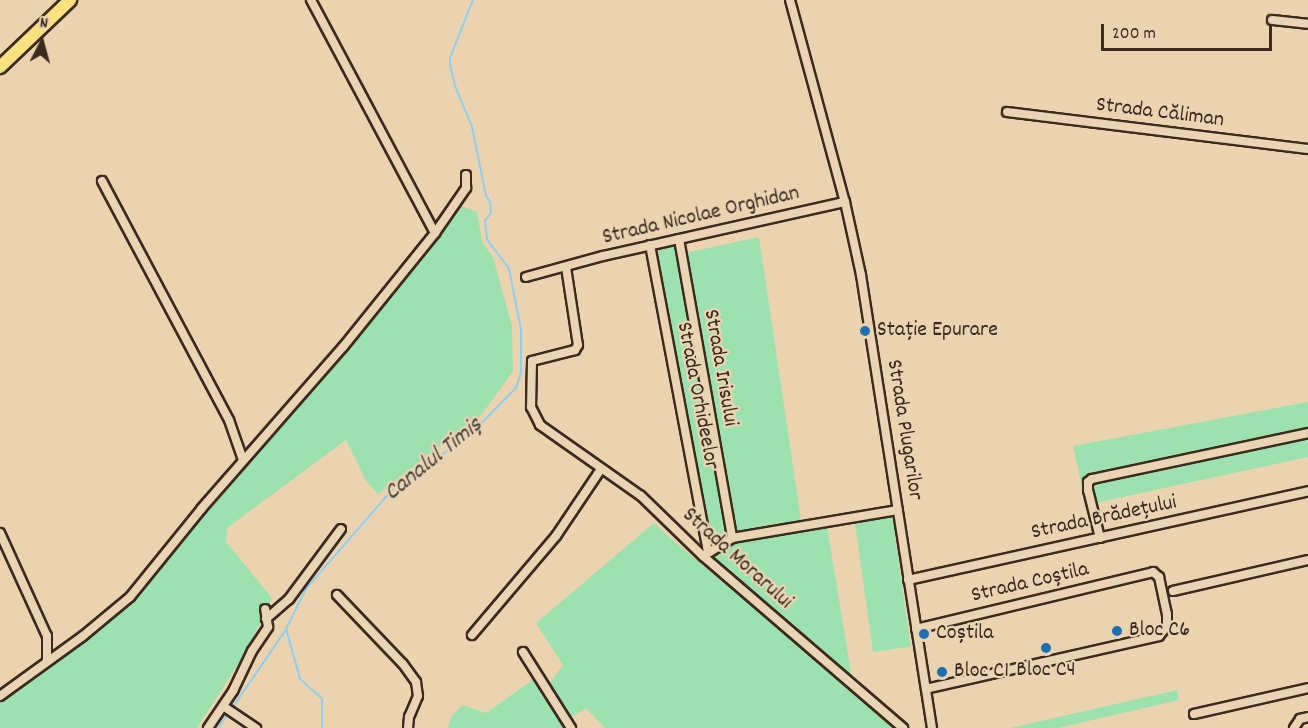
<!DOCTYPE html>
<meta charset="utf-8">
<style>
body{margin:0}
#map{position:relative;width:1308px;height:728px;overflow:hidden;background:#ecd3b0;font-family:Dekko,sans-serif}
div>[style]{position:absolute}
[style*='--x']{left:calc(var(--x)*1px);top:calc(var(--y)*1px);width:calc(var(--w)*1px);rotate:calc(var(--a)*1deg)}
.green>*{inset:0;background:#9de2ae;transform-origin:0 0}
.stream>*{height:1.5px;margin:-0.75px;padding:0 0.75px;transform-origin:0.75px;border-radius:0.75px;background:#8fcff0}
.roads{filter:drop-shadow(2px 0 #3b2a1e) drop-shadow(-2px 0 #3b2a1e) drop-shadow(0 2px #3b2a1e) drop-shadow(0 -2px #3b2a1e)}
.minor>*{height:8px;margin:-4px;padding:0 4px;transform-origin:4px;border-radius:4px;background:#ead4b3}
.highway>*{height:12px;margin:-6px;padding:0 6px;transform-origin:6px;border-radius:6px;background:#fae180}
.dots>*{width:16px;height:16px;translate:-50% -50%;box-sizing:border-box;border:3px solid #ead4b3;border-radius:50%}
span{translate:-50% -50%;white-space:nowrap;text-align:center;line-height:1.15;-webkit-text-stroke:4.5px #ead4b3;paint-order:stroke}
.street-label{font-size:22px;color:#3b2a1e}
.poi-label{font-size:22px;color:#3b2a1e}
.left{translate:0 -50%;text-align:left}
.water-label{font-size:24px;color:#48433e;font-style:italic}
.north{position:absolute;left:12px;top:12px;width:60px;height:60px;-webkit-text-stroke:4px #ead4b3;paint-order:stroke;rotate:6deg;font-size:16px;font-weight:700;line-height:24px;text-align:center;color:#3b2a1e}
.north::after{content:'';display:block;margin:auto;width:21px;height:27px;background:#3b2a1e;clip-path:polygon(50% 0,100% 100%,50% 72%,0 100%)}
.scale{position:absolute;left:1101px;top:24px;width:171px;height:27px;box-sizing:border-box;border:3px solid #3b2a1e;border-top:0;padding-left:8px;font-size:18px;line-height:21px;white-space:nowrap;color:#3b2a1e;-webkit-text-stroke:4px #ead4b3;paint-order:stroke}
</style>
<div id="map">
<div class="green">
<i style="clip-path:polygon(461px 206px,477px 212px,482px 242px,493px 257px,512px 326px,513px 371px,482px 414px,378px 494px,366px 481px,346px 440px,227px 528px,226px 542px,272px 598px,249px 647px,197px 728px,0 728px,0 699px,130px 604px,245px 463px,346px 350px)"></i>
<i style="clip-path:polygon(759px 237px,801px 520px,734px 533px,710px 549px,655px 248px,678px 243px,685px 253px)"></i>
<i style="clip-path:polygon(1308px 402px,1308px 457px,1086px 505px,1073px 446px)"></i>
<i style="left:892px;top:514px;width:134px;height:38px;rotate:82deg"></i>
<i style="clip-path:polygon(654px 523px,669px 537px,897px 728px,605px 728px,586px 708px,567px 720px,572px 728px,448px 728px,451px 717px,462px 705px,486px 713px,538px 676px,550px 691px,550px 683px,563px 665px,536px 623px)"></i>
<i style="clip-path:polygon(827px 526px,852px 679px,712px 556px,733px 543px)"></i>
<i style="clip-path:polygon(1177px 690px,1179px 700px,1058px 728px,1010px 728px)"></i>
</div>
<div class="stream">
<i style="--x:233;--y:707;--w:92;--a:-55.6"></i>
<i style="--x:218;--y:728;--w:16;--a:-55"></i>
<i style="--x:322;--y:728;--w:29;--a:-90"></i>
<i style="--x:322;--y:699;--w:30;--a:-138"></i>
<i style="--x:300;--y:679;--w:52;--a:-105.6"></i>
<i style="--x:286;--y:629;--w:45;--a:-63.4"></i>
<i style="--x:306;--y:589;--w:133;--a:-49"></i>
<i style="--x:393;--y:489;--w:94;--a:-35"></i>
<i style="--x:470;--y:435;--w:66;--a:-45.6"></i>
<i style="--x:516;--y:388;--w:16;--a:-72"></i>
<i style="--x:521;--y:373;--w:43;--a:-90"></i>
<i style="--x:521;--y:330;--w:62;--a:-101.1"></i>
<i style="--x:509;--y:269;--w:36;--a:-127"></i>
<i style="--x:487;--y:240;--w:19;--a:-96"></i>
<i style="--x:485;--y:221;--w:10;--a:-53"></i>
<i style="--x:491;--y:213;--w:11;--a:-95"></i>
<i style="--x:490;--y:202;--w:7;--a:-124"></i>
<i style="--x:486;--y:196;--w:70;--a:-101.5"></i>
<i style="--x:472;--y:127;--w:44;--a:-112.5"></i>
<i style="--x:455;--y:86;--w:23;--a:-103"></i>
<i style="--x:450;--y:64;--w:6;--a:-90"></i>
<i style="--x:450;--y:58;--w:62;--a:-68.4"></i>
</div>
<div class="roads">
<div class="minor">
<i style="--x:311;--y:0;--w:264;--a:62"></i>
<i style="--x:790;--y:0;--w:209;--a:74.8"></i>
<i style="--x:845;--y:202;--w:75;--a:77.6"></i>
<i style="--x:861;--y:275;--w:459;--a:81.1"></i>
<i style="--x:1272;--y:20;--w:36;--a:6"></i>
<i style="--x:1007;--y:112;--w:303;--a:7"></i>
<i style="--x:102;--y:181;--w:271;--a:62"></i>
<i style="--x:229;--y:420;--w:42;--a:70.7"></i>
<i style="--x:679;--y:239;--w:304;--a:79.9"></i>
<i style="--x:650;--y:245;--w:313;--a:79.3"></i>
<i style="--x:566;--y:267;--w:79;--a:81.3"></i>
<i style="--x:578;--y:345;--w:6;--a:121"></i>
<i style="--x:575;--y:350;--w:44;--a:165.7"></i>
<i style="--x:532;--y:361;--w:46;--a:91.2"></i>
<i style="--x:531;--y:407;--w:20;--a:63"></i>
<i style="--x:540;--y:425;--w:123;--a:35.1"></i>
<i style="--x:641;--y:496;--w:86;--a:44.1"></i>
<i style="--x:703;--y:556;--w:264;--a:40.7"></i>
<i style="--x:526;--y:277;--w:80;--a:-15.3"></i>
<i style="--x:603;--y:256;--w:248;--a:-12.6"></i>
<i style="--x:0;--y:533;--w:113;--a:65.5"></i>
<i style="--x:47;--y:636;--w:25;--a:90"></i>
<i style="--x:1100;--y:538;--w:49;--a:-104"></i>
<i style="--x:1088;--y:490;--w:8;--a:-90"></i>
<i style="--x:1088;--y:482;--w:5;--a:-37"></i>
<i style="--x:1092;--y:479;--w:221;--a:-12"></i>
<i style="--x:705;--y:555;--w:32;--a:-32"></i>
<i style="--x:732;--y:538;--w:168;--a:-9.6"></i>
<i style="--x:908;--y:580;--w:410;--a:-12.5"></i>
<i style="--x:1173;--y:591;--w:139;--a:-12.9"></i>
<i style="--x:337;--y:595;--w:95;--a:46.3"></i>
<i style="--x:403;--y:664;--w:22;--a:54"></i>
<i style="--x:416;--y:682;--w:14;--a:82"></i>
<i style="--x:418;--y:696;--w:23;--a:113"></i>
<i style="--x:409;--y:717;--w:11;--a:95"></i>
<i style="--x:266;--y:619;--w:30;--a:-41"></i>
<i style="--x:289;--y:599;--w:87;--a:-53.4"></i>
<i style="--x:916;--y:629;--w:244;--a:-13.5"></i>
<i style="--x:1153;--y:572;--w:8;--a:40"></i>
<i style="--x:1159;--y:577;--w:38;--a:78"></i>
<i style="--x:1167;--y:614;--w:12;--a:90"></i>
<i style="--x:1167;--y:626;--w:13;--a:129"></i>
<i style="--x:1159;--y:636;--w:239;--a:167.2"></i>
<i style="--x:472;--y:635;--w:130;--a:-49.7"></i>
<i style="--x:556;--y:536;--w:81;--a:-56.1"></i>
<i style="--x:523;--y:652;--w:90;--a:57.7"></i>
<i style="--x:0;--y:696;--w:102;--a:-35.9"></i>
<i style="--x:83;--y:636;--w:61;--a:-39.7"></i>
<i style="--x:130;--y:597;--w:114;--a:-51"></i>
<i style="--x:202;--y:508;--w:214;--a:-48.8"></i>
<i style="--x:343;--y:347;--w:146;--a:-51.1"></i>
<i style="--x:435;--y:233;--w:55;--a:-55.4"></i>
<i style="--x:466;--y:188;--w:13;--a:-90"></i>
<i style="--x:223;--y:706;--w:40;--a:34"></i>
<i style="--x:1194;--y:714;--w:117;--a:-12.8"></i>
<i style="--x:208;--y:728;--w:45;--a:-56"></i>
<i style="--x:233;--y:691;--w:44;--a:-64.6"></i>
<i style="--x:252;--y:651;--w:29;--a:-56"></i>
<i style="--x:268;--y:627;--w:18;--a:-99"></i>
<i style="--x:1294;--y:728;--w:11;--a:-56"></i>
<i style="--x:1300;--y:719;--w:8;--a:-14"></i>
</div>
<div class="highway">
<i style="--x:0;--y:67;--w:97;--a:-43.7"></i>
</div>
</div>
<div class="dots">
<i style="left:865px;top:331px;background:#1f6fb2"></i>
<i style="left:1117px;top:631px;background:#1f6fb2"></i>
<i style="left:924px;top:634px;background:#1f6fb2"></i>
<i style="left:1046px;top:648px;background:#1f6fb2"></i>
<i style="left:942px;top:672px;background:#1f6fb2"></i>
</div>
<div class="street-label">
<span style="left:1160px;top:113px;rotate:7deg">Strada Căliman</span>
<span style="left:701px;top:216px;rotate:-13deg">Strada Nicolae Orghidan</span>
<span style="left:720px;top:368px;rotate:80deg">Strada Irisului</span>
<span style="left:697px;top:396px;rotate:79deg">Strada Orhideelor</span>
<span style="left:904px;top:430px;rotate:81deg">Strada Plugarilor</span>
<span style="left:1104px;top:518px;rotate:-12deg">Strada Brădețului</span>
<span style="left:737px;top:559px;rotate:42deg">Strada Morarului</span>
<span style="left:1030px;top:583px;rotate:-13deg">Strada Coștila</span>
</div>
<div class="poi-label">
<span class="left" style="left:877px;top:331px">Stație Epurare</span>
<span class="left" style="left:1129px;top:631px">Bloc C6</span>
<span class="left" style="left:936px;top:634px">Coștila</span>
<span style="left:1046px;top:671px">Bloc C4</span>
<span class="left" style="left:954px;top:672px">Bloc C1</span>
</div>
<div class="water-label">
<span style="left:434px;top:460px;rotate:-39deg">Canalul Timiș</span>
</div>
<div class="north">N</div>
<div class="scale">200 m</div>
</div>
